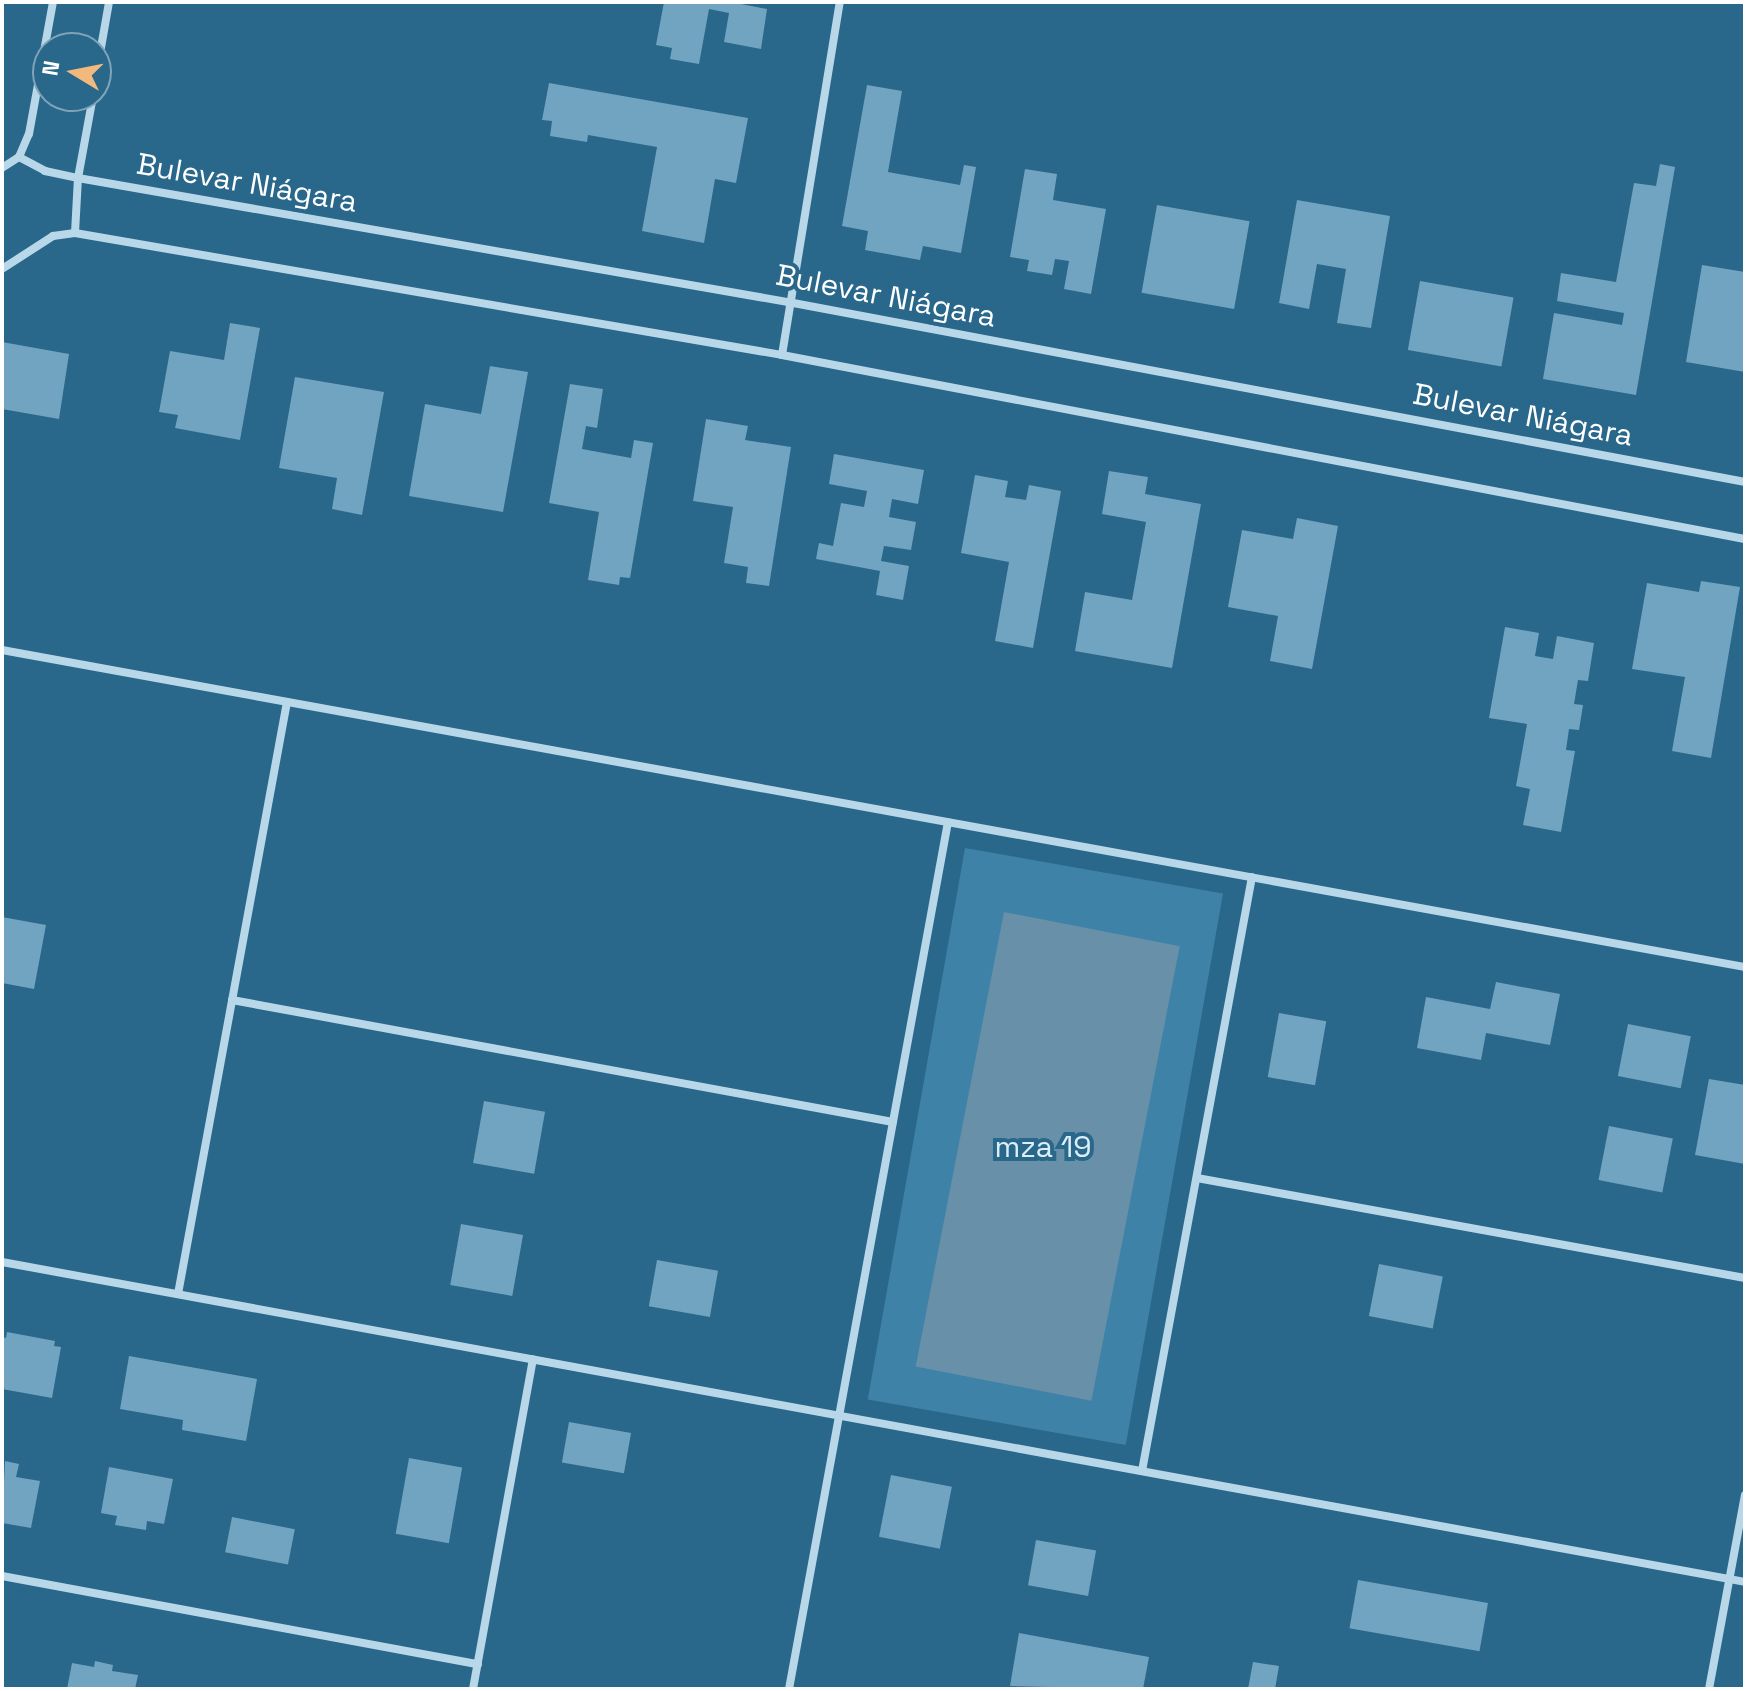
<!DOCTYPE html>
<meta charset="utf-8">
<style>
body{margin:0}
#map{position:relative;width:1747px;height:1691px;overflow:hidden;background:#29678b;font-family:"Space Grotesk",sans-serif}
div>[style]{position:absolute}
[style*='--x']{left:calc(var(--x)*1px);top:calc(var(--y)*1px);width:calc(var(--w)*1px);rotate:calc(var(--a)*1deg)}
.green>*{inset:0;background:#3e82a7;transform-origin:0 0}
.water>*{inset:0;background:#6891a9;transform-origin:0 0}
.building>*{inset:0;background:#71a4c0;transform-origin:0 0}
.street>*{height:8px;margin:-4px;padding:0 4px;transform-origin:4px;border-radius:4px;background:#b8d8e9}
span{translate:-50% -50%;white-space:nowrap;text-align:center;line-height:1.15;-webkit-text-stroke:8px #29678b;paint-order:stroke}
.street-label{font-size:30px;color:#fff}
.park-label{font-size:30px;color:#dceef7}
.frame{position:absolute;inset:0;border:4px solid #fff;pointer-events:none}
.north{position:absolute;left:32px;top:32px;width:80px;height:80px;box-sizing:border-box;background:#29678b;border:2px solid #7fa4b9;border-radius:50%;rotate:280deg;font-size:22px;font-weight:700;line-height:32px;text-align:center;color:#fff}
.north::after{content:'';display:block;margin:auto;width:28px;height:36px;background:#f1b97e;clip-path:polygon(50% 0,100% 100%,50% 72%,0 100%)}
</style>
<div id="map">
<div class="green">
<i style="left:965px;top:848px;width:262px;height:560px;rotate:10deg"></i>
</div>
<div class="water">
<i style="left:1004px;top:912px;width:179px;height:463px;rotate:11deg"></i>
</div>
<div class="building">
<i style="clip-path:polygon(664px 2px,731px 2px,767px 9px,761px 49px,724px 42px,729px 13px,709px 9px,699px 64px,670px 59px,672px 48px,656px 45px)"></i>
<i style="clip-path:polygon(549px 83px,748px 118px,736px 183px,715px 179px,704px 243px,642px 231px,657px 147px,588px 135px,587px 142px,550px 136px,552px 121px,542px 120px)"></i>
<i style="clip-path:polygon(867px 85px,902px 91px,888px 172px,960px 185px,964px 165px,976px 167px,961px 253px,923px 246px,920px 260px,865px 250px,868px 231px,842px 226px)"></i>
<i style="clip-path:polygon(1660px 164px,1675px 167px,1636px 395px,1543px 379px,1554px 313px,1622px 325px,1624px 313px,1557px 301px,1561px 273px,1616px 282px,1634px 183px,1656px 186px)"></i>
<i style="clip-path:polygon(1025px 169px,1057px 174px,1053px 200px,1106px 209px,1091px 294px,1064px 289px,1069px 261px,1055px 259px,1052px 275px,1027px 271px,1029px 260px,1010px 257px)"></i>
<i style="clip-path:polygon(1297px 200px,1390px 216px,1371px 328px,1337px 323px,1346px 269px,1317px 264px,1309px 309px,1279px 303px)"></i>
<i style="left:1157px;top:205px;width:94px;height:89px;rotate:10deg"></i>
<i style="clip-path:polygon(1702px 265px,1745px 272px,1745px 372px,1686px 362px)"></i>
<i style="left:1420px;top:281px;width:95px;height:70px;rotate:10deg"></i>
<i style="clip-path:polygon(230px 323px,260px 328px,240px 440px,175px 428px,178px 415px,159px 412px,170px 351px,224px 360px)"></i>
<i style="clip-path:polygon(2px 342px,69px 354px,59px 419px,2px 409px)"></i>
<i style="clip-path:polygon(490px 366px,528px 372px,503px 512px,409px 496px,425px 404px,481px 414px)"></i>
<i style="clip-path:polygon(295px 377px,384px 392px,362px 515px,332px 509px,337px 478px,279px 468px)"></i>
<i style="clip-path:polygon(570px 384px,603px 389px,597px 428px,586px 426px,582px 449px,631px 458px,634px 440px,653px 443px,630px 578px,620px 577px,619px 585px,588px 580px,599px 512px,549px 503px)"></i>
<i style="clip-path:polygon(706px 419px,748px 426px,745px 440px,791px 447px,769px 586px,746px 583px,748px 567px,724px 563px,733px 507px,693px 501px)"></i>
<i style="clip-path:polygon(834px 454px,924px 470px,918px 504px,892px 499px,889px 517px,916px 522px,911px 550px,884px 546px,881px 561px,909px 566px,903px 600px,876px 595px,880px 571px,816px 559px,819px 543px,833px 546px,841px 503px,864px 507px,867px 491px,829px 484px)"></i>
<i style="clip-path:polygon(1109px 471px,1148px 477px,1145px 494px,1201px 504px,1172px 668px,1075px 651px,1085px 592px,1132px 600px,1146px 522px,1102px 514px)"></i>
<i style="clip-path:polygon(975px 475px,1008px 481px,1005px 497px,1026px 500px,1029px 485px,1061px 491px,1033px 648px,995px 641px,1009px 562px,961px 553px)"></i>
<i style="clip-path:polygon(1297px 518px,1338px 526px,1312px 669px,1270px 661px,1278px 616px,1228px 607px,1242px 530px,1293px 539px)"></i>
<i style="clip-path:polygon(1701px 581px,1740px 587px,1711px 758px,1672px 751px,1685px 677px,1632px 669px,1647px 583px,1699px 592px)"></i>
<i style="clip-path:polygon(1505px 627px,1539px 633px,1535px 656px,1553px 659px,1557px 636px,1594px 643px,1588px 681px,1578px 680px,1574px 704px,1583px 705px,1579px 730px,1569px 729px,1566px 750px,1575px 751px,1561px 832px,1523px 825px,1530px 789px,1516px 786px,1527px 724px,1489px 718px)"></i>
<i style="clip-path:polygon(2px 917px,46px 925px,34px 989px,2px 983px)"></i>
<i style="clip-path:polygon(1496px 982px,1560px 994px,1550px 1045px,1486px 1033px,1481px 1060px,1417px 1048px,1426px 997px,1490px 1009px)"></i>
<i style="left:1279px;top:1013px;width:48px;height:65px;rotate:10deg"></i>
<i style="left:1628px;top:1024px;width:64px;height:53px;rotate:11deg"></i>
<i style="clip-path:polygon(1709px 1079px,1745px 1085px,1745px 1164px,1695px 1155px)"></i>
<i style="left:484px;top:1101px;width:62px;height:63px;rotate:10deg"></i>
<i style="left:1609px;top:1126px;width:65px;height:55px;rotate:11deg"></i>
<i style="left:461px;top:1224px;width:63px;height:62px;rotate:10deg"></i>
<i style="left:657px;top:1260px;width:62px;height:47px;rotate:10deg"></i>
<i style="left:1379px;top:1264px;width:65px;height:53px;rotate:11deg"></i>
<i style="clip-path:polygon(7px 1332px,55px 1341px,54px 1346px,61px 1347px,52px 1398px,2px 1389px,2px 1337px,6px 1338px)"></i>
<i style="clip-path:polygon(129px 1356px,257px 1379px,246px 1441px,182px 1430px,183px 1420px,120px 1409px)"></i>
<i style="left:569px;top:1422px;width:63px;height:41px;rotate:10deg"></i>
<i style="left:409px;top:1458px;width:54px;height:77px;rotate:10deg"></i>
<i style="clip-path:polygon(5px 1461px,19px 1464px,16px 1477px,40px 1481px,31px 1528px,2px 1523px)"></i>
<i style="clip-path:polygon(109px 1467px,173px 1479px,164px 1524px,147px 1521px,146px 1530px,115px 1525px,117px 1516px,101px 1513px)"></i>
<i style="left:891px;top:1475px;width:62px;height:63px;rotate:11deg"></i>
<i style="left:232px;top:1517px;width:64px;height:36px;rotate:11deg"></i>
<i style="left:1036px;top:1540px;width:61px;height:46px;rotate:10deg"></i>
<i style="left:1358px;top:1580px;width:132px;height:49px;rotate:10deg"></i>
<i style="clip-path:polygon(1019px 1633px,1149px 1657px,1143px 1689px,1010px 1686px)"></i>
<i style="clip-path:polygon(95px 1661px,113px 1665px,112px 1671px,138px 1675px,135px 1689px,67px 1689px,72px 1663px,94px 1667px)"></i>
<i style="clip-path:polygon(1253px 1662px,1279px 1666px,1275px 1689px,1248px 1689px)"></i>
</div>
<div class="street">
<i style="--x:96;--y:76;--w:75;--a:-80"></i>
<i style="--x:19;--y:157;--w:30;--a:28"></i>
<i style="--x:45;--y:171;--w:34;--a:12"></i>
<i style="--x:78;--y:178;--w:721;--a:9.91"></i>
<i style="--x:788;--y:302;--w:974;--a:10.65"></i>
<i style="--x:2;--y:168;--w:20;--a:-33"></i>
<i style="--x:19;--y:157;--w:25;--a:-67"></i>
<i style="--x:29;--y:134;--w:134;--a:-79.7"></i>
<i style="--x:75;--y:233;--w:55;--a:-86.9"></i>
<i style="--x:78;--y:178;--w:83;--a:-79.6"></i>
<i style="--x:2;--y:269;--w:61;--a:-32.9"></i>
<i style="--x:53;--y:236;--w:22;--a:-8"></i>
<i style="--x:75;--y:233;--w:717;--a:9.79"></i>
<i style="--x:782;--y:355;--w:980;--a:10.82"></i>
<i style="--x:782;--y:355;--w:358;--a:-80.7"></i>
<i style="--x:2;--y:650;--w:1772;--a:10.31"></i>
<i style="--x:232;--y:1000;--w:672;--a:10.46"></i>
<i style="--x:1197;--y:1178;--w:557;--a:10.34"></i>
<i style="--x:2;--y:1262;--w:1772;--a:10.4"></i>
<i style="--x:178;--y:1294;--w:602;--a:-79.57"></i>
<i style="--x:1142;--y:1471;--w:604;--a:-79.51"></i>
<i style="--x:2;--y:1576;--w:484;--a:10.5"></i>
<i style="--x:473;--y:1689;--w:335;--a:-79.7"></i>
<i style="--x:789;--y:1689;--w:881;--a:-79.61"></i>
<i style="--x:1709;--y:1689;--w:197;--a:-79.5"></i>
</div>
<div class="street-label">
<span style="left:247px;top:183px;rotate:10deg">Bulevar Niágara</span>
<span style="left:886px;top:296px;rotate:11deg">Bulevar Niágara</span>
<span style="left:1523px;top:415px;rotate:11deg">Bulevar Niágara</span>
</div>
<div class="park-label">
<span style="left:1043px;top:1147px">mza 19</span>
</div>
<div class="frame"></div>
<div class="north">N</div>
</div>
